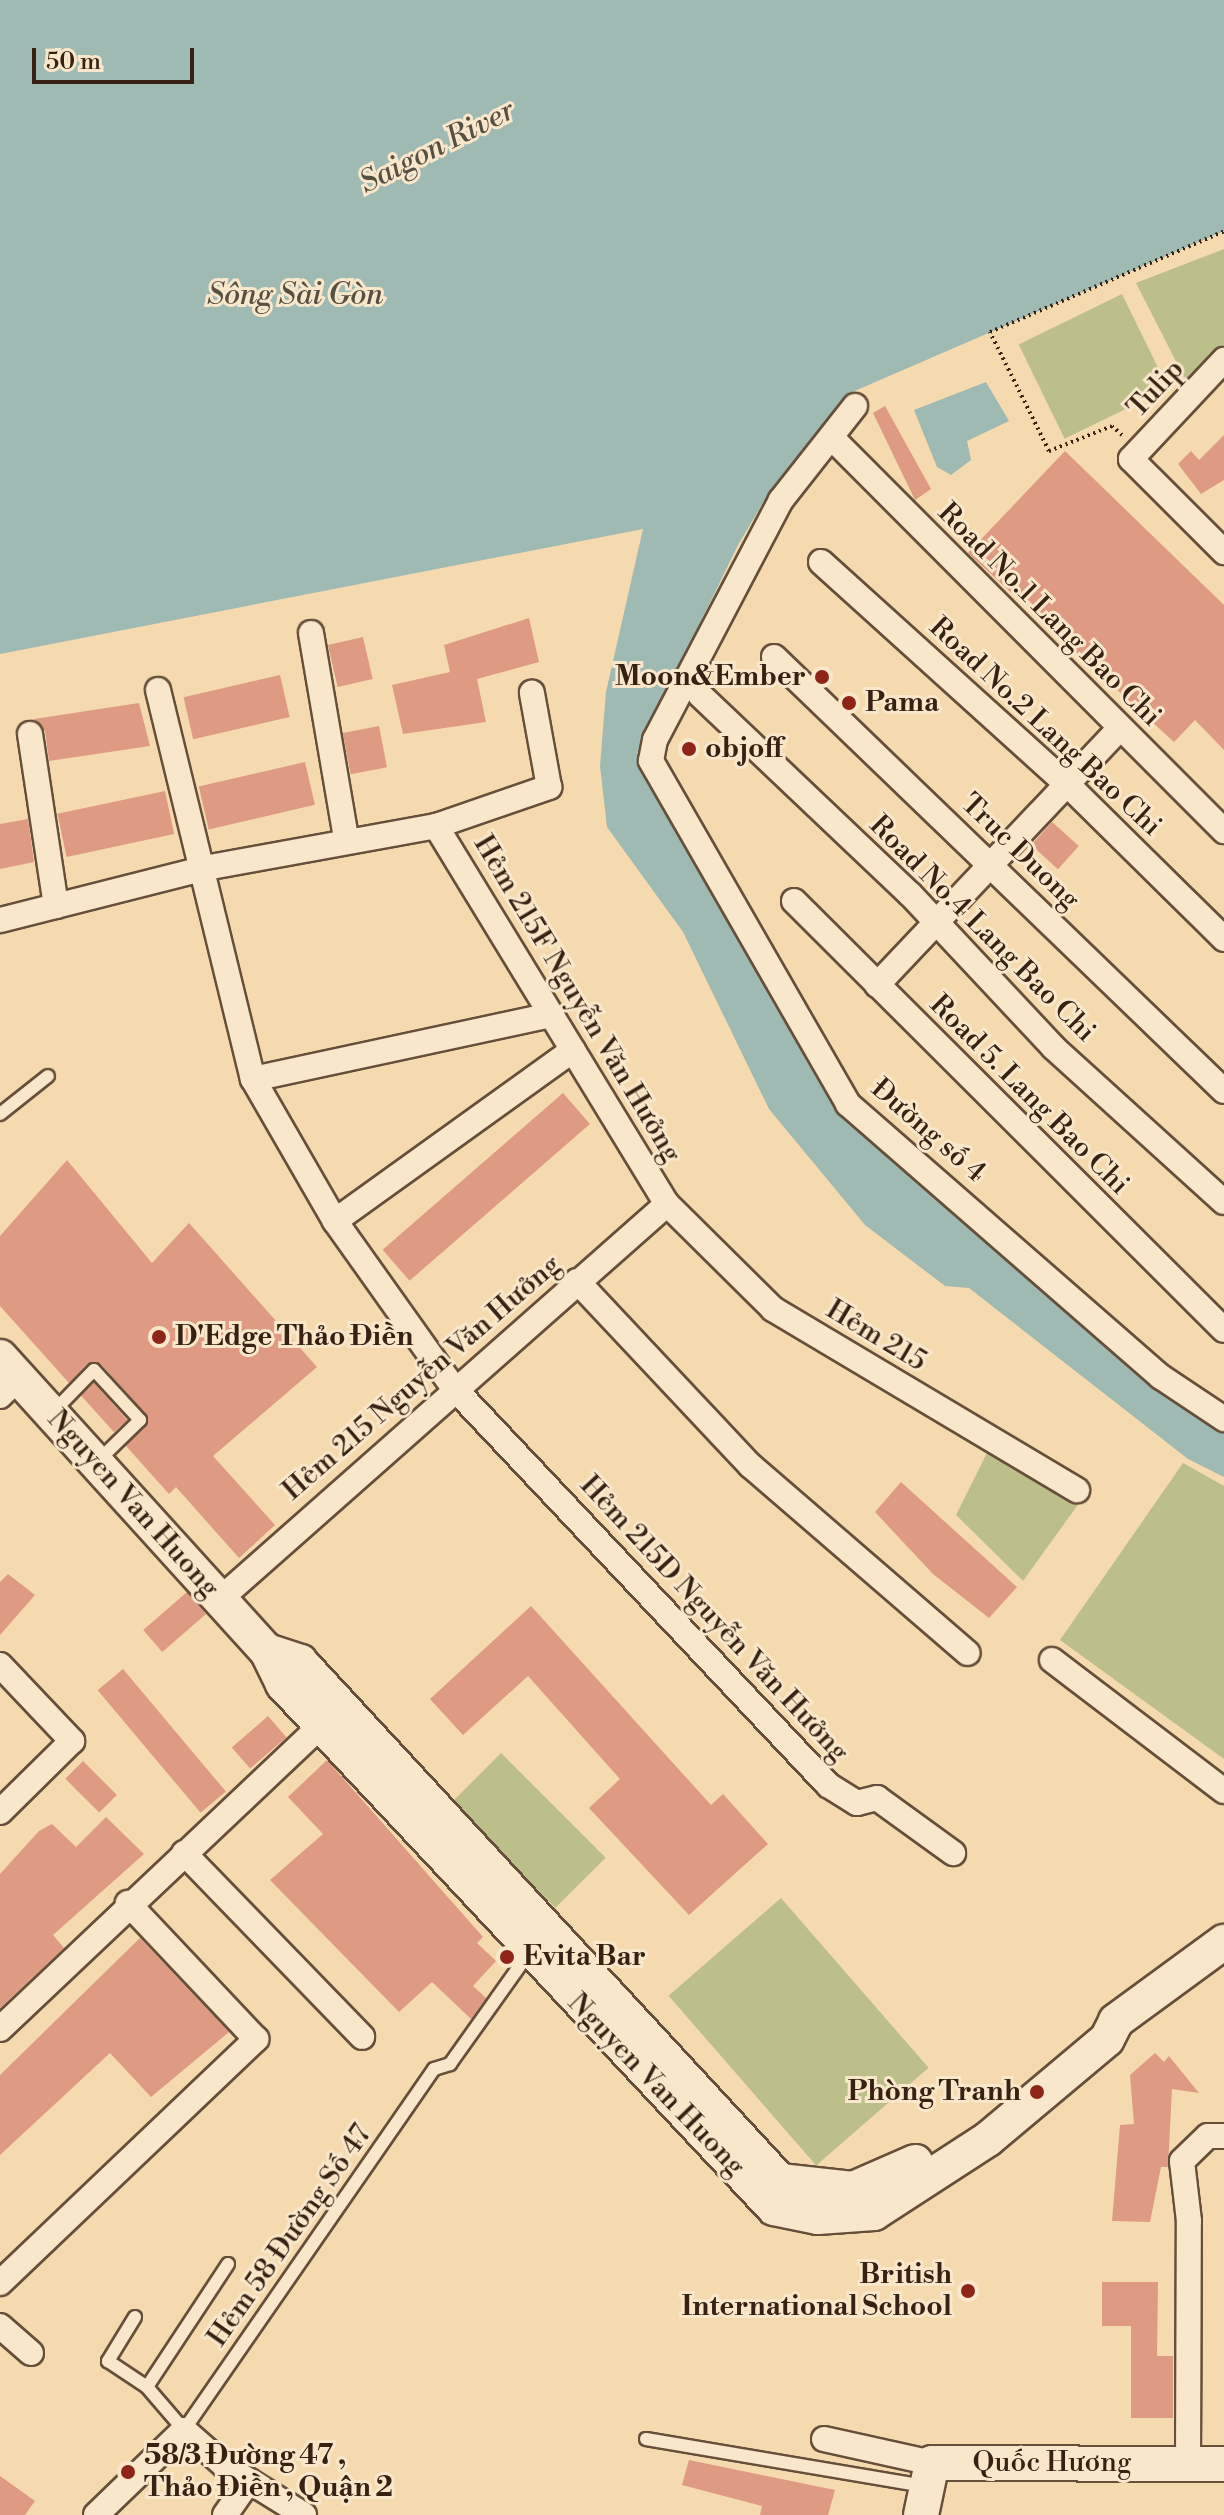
<!DOCTYPE html>
<meta charset="utf-8">
<style>
body{margin:0}
#map{position:relative;width:1224px;height:2515px;overflow:hidden;background:#f5daaf;font-family:"Libre Bodoni",serif}
div>[style]{position:absolute}
[style*='--x']{left:calc(var(--x)*1px);top:calc(var(--y)*1px);width:calc(var(--w)*1px);rotate:calc(var(--a)*1deg)}
.green>*{inset:0;background:#bcbf8a;transform-origin:0 0}
.water>*{inset:0;background:#9fb9b3}
.building>*{inset:0;background:#df9a83;transform-origin:0 0}
.path>*{height:4px;margin-top:-2px;transform-origin:0;background:repeating-linear-gradient(90deg,#362113 0 2px,transparent 0 6px)}
.roads{filter:drop-shadow(2px 0 #664f3a) drop-shadow(-2px 0 #664f3a) drop-shadow(0 2px #664f3a) drop-shadow(0 -2px #664f3a)}
.lane>*{height:12px;margin:-6px;padding:0 6px;transform-origin:6px;border-radius:6px;background:#f8e7cb}
.street>*{height:24px;margin:-12px;padding:0 12px;transform-origin:12px;border-radius:12px;background:#f8e7cb}
.secondary>*{height:34px;margin:-17px;padding:0 17px;transform-origin:17px;border-radius:17px;background:#f8e7cb}
.dots>*{width:22px;height:22px;translate:-50% -50%;box-sizing:border-box;border:4px solid #f8e7cb;border-radius:50%}
span{translate:-50% -50%;white-space:nowrap;text-align:center;line-height:1.15;-webkit-text-stroke:6px #f8e7cb;paint-order:stroke}
.street-label{font-size:28px;color:#362113}
.poi-label{font-size:28px;color:#362113;font-weight:700}
.right{translate:-100% -50%;text-align:right}
.left{translate:0 -50%;text-align:left}
.water-label{font-size:30px;color:#564f43;font-style:italic}
.scale{position:absolute;left:32px;top:48px;width:162px;height:36px;box-sizing:border-box;border:4px solid #362113;border-top:0;padding-left:10px;font-size:24px;line-height:28px;white-space:nowrap;color:#362113;-webkit-text-stroke:6px #f8e7cb;paint-order:stroke}
</style>
<div id="map">
<div class="green">
<i style="clip-path:polygon(1224px 249px,1224px 344px,1187px 383px,1136px 283px)"></i>
<i style="left:1122px;top:294px;width:105px;height:115px;rotate:64deg"></i>
<i style="clip-path:polygon(990px 1447px,1082px 1499px,1023px 1581px,956px 1515px)"></i>
<i style="clip-path:polygon(1183px 1463px,1224px 1486px,1224px 1759px,1060px 1640px)"></i>
<i style="left:501px;top:1753px;width:148px;height:71px;rotate:45deg"></i>
<i style="left:781px;top:1898px;width:225px;height:149px;rotate:49deg"></i>
</div>
<div class="water">
<i style="clip-path:polygon(0 0,1224px 0,1224px 231px,850px 393px,767px 496px,738px 545px,637px 753px,842px 1115px,1155px 1384px,1201px 1418px,1224px 1425px,1224px 1477px,1188px 1459px,969px 1288px,945px 1286px,865px 1225px,769px 1109px,683px 932px,607px 827px,600px 766px,606px 692px,643px 529px,0 654px)"></i>
<i style="clip-path:polygon(986px 382px,1009px 421px,967px 441px,971px 460px,951px 475px,937px 467px,914px 410px)"></i>
</div>
<div class="building">
<i style="clip-path:polygon(885px 406px,931px 489px,915px 500px,873px 413px)"></i>
<i style="clip-path:polygon(1224px 435px,1224px 480px,1201px 494px,1178px 464px,1191px 451px,1199px 460px)"></i>
<i style="clip-path:polygon(1065px 451px,1224px 605px,1224px 750px,1195px 720px,1174px 742px,968px 553px)"></i>
<i style="clip-path:polygon(529px 618px,539px 662px,477px 679px,486px 722px,403px 734px,392px 685px,450px 672px,444px 645px)"></i>
<i style="left:363px;top:637px;width:43px;height:36px;rotate:77deg"></i>
<i style="left:280px;top:675px;width:43px;height:99px;rotate:77deg"></i>
<i style="clip-path:polygon(139px 703px,150px 746px,49px 761px,45px 731px,34px 719px)"></i>
<i style="left:379px;top:726px;width:42px;height:37px;rotate:79deg"></i>
<i style="left:305px;top:762px;width:44px;height:109px;rotate:77deg"></i>
<i style="left:165px;top:791px;width:44px;height:110px;rotate:78deg"></i>
<i style="clip-path:polygon(28px 819px,34px 862px,0 869px,0 824px)"></i>
<i style="left:1052px;top:822px;width:36px;height:31px;rotate:42deg"></i>
<i style="left:563px;top:1093px;width:41px;height:239px;rotate:49deg"></i>
<i style="clip-path:polygon(67px 1160px,152px 1263px,189px 1223px,317px 1367px,213px 1456px,275px 1525px,239px 1558px,176px 1487px,169px 1494px,126px 1446px,148px 1417px,101px 1364px,88px 1363px,69px 1383px,0 1306px,0 1236px)"></i>
<i style="left:94px;top:1383px;width:50px;height:18px;rotate:48deg"></i>
<i style="clip-path:polygon(901px 1482px,1017px 1587px,989px 1618px,933px 1574px,875px 1512px)"></i>
<i style="clip-path:polygon(8px 1574px,35px 1595px,0 1635px,0 1582px)"></i>
<i style="left:187px;top:1592px;width:29px;height:58px;rotate:49deg"></i>
<i style="clip-path:polygon(531px 1606px,711px 1805px,723px 1794px,768px 1844px,689px 1915px,589px 1808px,620px 1779px,528px 1676px,463px 1735px,430px 1699px)"></i>
<i style="left:123px;top:1669px;width:160px;height:33px;rotate:50deg"></i>
<i style="left:268px;top:1716px;width:28px;height:48px;rotate:49deg"></i>
<i style="clip-path:polygon(327px 1760px,483px 1937px,477px 1943px,496px 1961px,473px 1986px,486px 1998px,471px 2019px,432px 1982px,399px 2012px,270px 1880px,323px 1834px,288px 1797px)"></i>
<i style="left:83px;top:1761px;width:48px;height:25px;rotate:45deg"></i>
<i style="clip-path:polygon(106px 1817px,144px 1854px,53px 1935px,64px 1948px,0 2008px,0 1874px,39px 1831px,52px 1824px,76px 1847px)"></i>
<i style="clip-path:polygon(140px 1938px,229px 2032px,151px 2097px,110px 2053px,0 2155px,0 2075px)"></i>
<i style="clip-path:polygon(1155px 2053px,1164px 2062px,1169px 2056px,1199px 2093px,1172px 2089px,1168px 2167px,1161px 2167px,1150px 2222px,1112px 2221px,1120px 2125px,1134px 2124px,1130px 2075px)"></i>
<i style="clip-path:polygon(1102px 2282px,1158px 2282px,1157px 2356px,1173px 2356px,1173px 2418px,1131px 2418px,1131px 2326px,1102px 2326px)"></i>
<i style="clip-path:polygon(689px 2460px,835px 2490px,828px 2515px,760px 2515px,762px 2506px,682px 2485px)"></i>
<i style="clip-path:polygon(0 2476px,35px 2501px,25px 2515px,0 2515px)"></i>
</div>
<div class="path">
<i style="--x:1122;--y:435;--w:13;--a:-138"></i>
<i style="--x:1112;--y:426;--w:68;--a:158.4"></i>
<i style="--x:1049;--y:451;--w:133;--a:-116.4"></i>
<i style="--x:990;--y:332;--w:255;--a:-23.3"></i>
</div>
<div class="roads">
<div class="lane">
<i style="--x:0;--y:1114;--w:61;--a:-38.4"></i>
<i style="--x:52;--y:1413;--w:60;--a:-45.7"></i>
<i style="--x:94;--y:1370;--w:68;--a:47.4"></i>
<i style="--x:140;--y:1420;--w:57;--a:135.7"></i>
<i style="--x:228;--y:2264;--w:147;--a:123.4"></i>
<i style="--x:147;--y:2387;--w:57;--a:49.3"></i>
<i style="--x:184;--y:2430;--w:439;--a:-55.3"></i>
<i style="--x:434;--y:2069;--w:17;--a:-17"></i>
<i style="--x:450;--y:2064;--w:136;--a:-54.6"></i>
<i style="--x:135;--y:2317;--w:52;--a:121.5"></i>
<i style="--x:108;--y:2361;--w:47;--a:33.7"></i>
<i style="--x:646;--y:2439;--w:282;--a:9.6"></i>
</div>
<div class="street">
<i style="--x:855;--y:406;--w:120;--a:128.2"></i>
<i style="--x:781;--y:500;--w:271;--a:117.7"></i>
<i style="--x:655;--y:740;--w:21;--a:101"></i>
<i style="--x:651;--y:761;--w:396;--a:60.1"></i>
<i style="--x:848;--y:1104;--w:415;--a:41.1"></i>
<i style="--x:1161;--y:1377;--w:76;--a:33.7"></i>
<i style="--x:833;--y:439;--w:554;--a:45.07"></i>
<i style="--x:1131;--y:459;--w:136;--a:-46.8"></i>
<i style="--x:1131;--y:459;--w:132;--a:45"></i>
<i style="--x:821;--y:562;--w:330;--a:42.1"></i>
<i style="--x:1066;--y:783;--w:222;--a:44.6"></i>
<i style="--x:311;--y:633;--w:208;--a:80.3"></i>
<i style="--x:774;--y:657;--w:625;--a:43.96"></i>
<i style="--x:158;--y:690;--w:400;--a:76.3"></i>
<i style="--x:253;--y:1079;--w:164;--a:60"></i>
<i style="--x:335;--y:1221;--w:204;--a:54.6"></i>
<i style="--x:453;--y:1387;--w:547;--a:46.7"></i>
<i style="--x:828;--y:1785;--w:34;--a:32"></i>
<i style="--x:857;--y:1803;--w:21;--a:-14"></i>
<i style="--x:877;--y:1798;--w:94;--a:35.9"></i>
<i style="--x:700;--y:695;--w:289;--a:43.5"></i>
<i style="--x:910;--y:894;--w:211;--a:46.9"></i>
<i style="--x:1054;--y:1048;--w:229;--a:42.2"></i>
<i style="--x:30;--y:734;--w:174;--a:81.4"></i>
<i style="--x:436;--y:826;--w:443;--a:58.6"></i>
<i style="--x:667;--y:1204;--w:149;--a:44.7"></i>
<i style="--x:773;--y:1309;--w:354;--a:30.8"></i>
<i style="--x:794;--y:901;--w:607;--a:44.93"></i>
<i style="--x:0;--y:920;--w:211;--a:-14.2"></i>
<i style="--x:205;--y:868;--w:235;--a:-10.3"></i>
<i style="--x:436;--y:826;--w:120;--a:-19"></i>
<i style="--x:549;--y:787;--w:96;--a:-100.3"></i>
<i style="--x:877;--y:985;--w:352;--a:-46.6"></i>
<i style="--x:253;--y:1079;--w:306;--a:-12.1"></i>
<i style="--x:335;--y:1221;--w:293;--a:-35.7"></i>
<i style="--x:577;--y:1281;--w:254;--a:46.8"></i>
<i style="--x:751;--y:1466;--w:286;--a:40.8"></i>
<i style="--x:0;--y:1396;--w:27;--a:-45"></i>
<i style="--x:219;--y:1600;--w:598;--a:-41.47"></i>
<i style="--x:1052;--y:1660;--w:216;--a:37.3"></i>
<i style="--x:0;--y:1665;--w:105;--a:46.5"></i>
<i style="--x:72;--y:1741;--w:101;--a:135.4"></i>
<i style="--x:184;--y:1853;--w:256;--a:45.9"></i>
<i style="--x:0;--y:2029;--w:444;--a:-43.4"></i>
<i style="--x:0;--y:2283;--w:354;--a:-43.6"></i>
<i style="--x:256;--y:2039;--w:187;--a:-133.3"></i>
<i style="--x:0;--y:2326;--w:41;--a:41.1"></i>
<i style="--x:824;--y:2439;--w:111;--a:12.5"></i>
<i style="--x:1188;--y:2464;--w:243;--a:-89.8"></i>
<i style="--x:1189;--y:2221;--w:60;--a:-96.7"></i>
<i style="--x:1182;--y:2161;--w:36;--a:-44"></i>
<i style="--x:1208;--y:2136;--w:16;--a:0"></i>
<i style="--x:96;--y:2515;--w:122;--a:-44"></i>
<i style="--x:184;--y:2430;--w:55;--a:41.3"></i>
<i style="--x:225;--y:2466;--w:93;--a:31.8"></i>
<i style="--x:225;--y:2515;--w:42;--a:-54.8"></i>
</div>
<div class="secondary">
<i style="--x:0;--y:1357;--w:397;--a:47.8"></i>
<i style="--x:267;--y:1651;--w:37;--a:64"></i>
<i style="--x:283;--y:1684;--w:718;--a:46.86"></i>
<i style="--x:774;--y:2208;--w:45;--a:11.6"></i>
<i style="--x:818;--y:2217;--w:56;--a:-4.1"></i>
<i style="--x:874;--y:2213;--w:136;--a:-33"></i>
<i style="--x:988;--y:2139;--w:155;--a:-40"></i>
<i style="--x:1107;--y:2039;--w:20;--a:-63"></i>
<i style="--x:1116;--y:2021;--w:134;--a:-36.2"></i>
<i style="--x:267;--y:1651;--w:35;--a:18"></i>
<i style="--x:300;--y:1662;--w:707;--a:47.24"></i>
<i style="--x:780;--y:2181;--w:73;--a:6.3"></i>
<i style="--x:853;--y:2189;--w:68;--a:-23.5"></i>
<i style="--x:921;--y:2515;--w:53;--a:-78.1"></i>
<i style="--x:932;--y:2463;--w:292;--a:0.2"></i>
</div>
</div>
<div class="dots">
<i style="left:822px;top:677px;background:#8f2418"></i>
<i style="left:849px;top:703px;background:#8f2418"></i>
<i style="left:689px;top:749px;background:#8f2418"></i>
<i style="left:159px;top:1337px;background:#8f2418"></i>
<i style="left:507px;top:1957px;background:#8f2418"></i>
<i style="left:1037px;top:2092px;background:#8f2418"></i>
<i style="left:968px;top:2291px;background:#8f2418"></i>
<i style="left:128px;top:2472px;background:#8f2418"></i>
</div>
<div class="street-label">
<span style="left:1156px;top:389px;rotate:-47deg">Tulip</span>
<span style="left:1049px;top:615px;rotate:45deg">Road No.1 Lang Bao Chi</span>
<span style="left:1045px;top:727px;rotate:43deg">Road No.2 Lang Bao Chi</span>
<span style="left:1020px;top:852px;rotate:44deg">Truc Duong</span>
<span style="left:982px;top:929px;rotate:45deg">Road No.4 Lang Bao Chi</span>
<span style="left:577px;top:999px;rotate:59deg">Hẻm 215F Nguyễn Văn Hưởng</span>
<span style="left:1029px;top:1095px;rotate:45deg">Road 5. Lang Bao Chi</span>
<span style="left:928px;top:1131px;rotate:41deg">Đường số 4</span>
<span style="left:876px;top:1336px;rotate:31deg">Hẻm 215</span>
<span style="left:422px;top:1378px;rotate:-41deg">Hẻm 215 Nguyễn Văn Hưởng</span>
<span style="left:133px;top:1504px;rotate:48deg">Nguyen Van Huong</span>
<span style="left:714px;top:1619px;rotate:47deg">Hẻm 215D Nguyễn Văn Hưởng</span>
<span style="left:656px;top:2085px;rotate:46deg">Nguyen Van Huong</span>
<span style="left:290px;top:2236px;rotate:-55deg">Hẻm 58 Đường Số 47</span>
<span style="left:1052px;top:2463px">Quốc Hương</span>
</div>
<div class="poi-label">
<span class="right" style="left:806px;top:677px">Moon&amp;Ember</span>
<span class="left" style="left:865px;top:703px">Pama</span>
<span class="left" style="left:705px;top:749px">objoff</span>
<span class="left" style="left:175px;top:1337px">D'Edge Thảo Điền</span>
<span class="left" style="left:523px;top:1957px">Evita Bar</span>
<span class="right" style="left:1021px;top:2092px">Phòng Tranh</span>
<span class="right" style="left:952px;top:2291px">British<br>International School</span>
<span class="left" style="left:144px;top:2472px">58/3 Đường 47 ,<br>Thảo Điền , Quận 2</span>
</div>
<div class="water-label">
<span style="left:437px;top:147px;rotate:-27deg">Saigon River</span>
<span style="left:295px;top:295px">Sông Sài Gòn</span>
</div>
<div class="scale">50 m</div>
</div>
